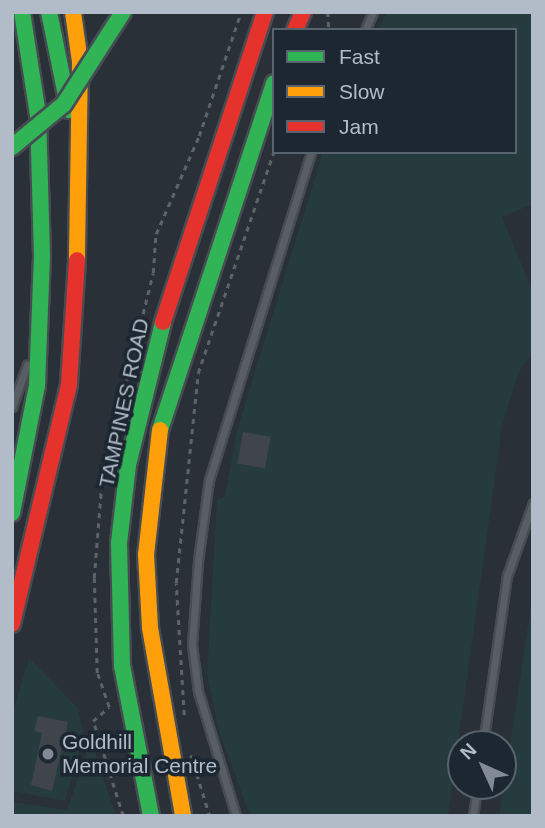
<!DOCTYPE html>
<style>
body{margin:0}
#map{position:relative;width:545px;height:828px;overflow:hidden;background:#293037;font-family:Arial,sans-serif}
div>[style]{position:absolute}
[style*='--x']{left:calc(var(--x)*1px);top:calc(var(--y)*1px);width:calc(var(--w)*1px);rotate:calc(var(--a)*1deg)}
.green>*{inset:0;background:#263b3d}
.building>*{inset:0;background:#40454c;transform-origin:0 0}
.path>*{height:2.5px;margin-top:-1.25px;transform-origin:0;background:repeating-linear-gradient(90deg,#5c6369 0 5px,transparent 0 10px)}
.roads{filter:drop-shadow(2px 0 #474c52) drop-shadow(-2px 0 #474c52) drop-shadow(0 2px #474c52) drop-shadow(0 -2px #474c52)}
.lane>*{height:7px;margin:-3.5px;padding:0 3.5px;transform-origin:3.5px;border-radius:3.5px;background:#595e65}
.fast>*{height:16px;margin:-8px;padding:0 8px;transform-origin:8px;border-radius:8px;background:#30b455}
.slow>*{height:16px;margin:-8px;padding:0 8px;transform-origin:8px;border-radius:8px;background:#ff9f0a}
.jam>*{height:16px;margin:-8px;padding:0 8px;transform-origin:8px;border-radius:8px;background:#e5322d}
.bridges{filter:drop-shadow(2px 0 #464c53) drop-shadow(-2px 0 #464c53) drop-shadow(0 2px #464c53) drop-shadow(0 -2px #464c53)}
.fast-bridge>*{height:16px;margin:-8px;padding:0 8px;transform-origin:8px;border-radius:8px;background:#30b455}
.dots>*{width:19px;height:19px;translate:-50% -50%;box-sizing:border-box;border:4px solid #1c2732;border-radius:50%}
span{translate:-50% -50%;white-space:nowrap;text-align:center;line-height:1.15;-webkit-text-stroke:7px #1c2732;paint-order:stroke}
.street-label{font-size:21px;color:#b2bcc8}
.poi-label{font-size:21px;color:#b2bcc8}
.left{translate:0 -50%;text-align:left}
.frame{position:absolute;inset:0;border:14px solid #b2bcc8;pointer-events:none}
.legend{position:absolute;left:272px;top:28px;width:245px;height:126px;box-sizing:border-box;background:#1c2732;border:2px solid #58636e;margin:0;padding:9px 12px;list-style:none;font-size:21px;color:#b2bcc8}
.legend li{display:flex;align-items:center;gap:14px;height:35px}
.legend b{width:35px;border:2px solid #58636e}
.north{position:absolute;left:447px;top:730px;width:70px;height:70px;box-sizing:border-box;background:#1c2732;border:2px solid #58636e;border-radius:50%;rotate:315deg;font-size:19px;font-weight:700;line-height:28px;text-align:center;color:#b2bcc8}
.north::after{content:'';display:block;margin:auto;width:24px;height:32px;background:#828b95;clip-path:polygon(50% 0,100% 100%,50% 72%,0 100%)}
</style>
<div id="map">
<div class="green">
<i style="clip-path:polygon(387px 12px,533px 12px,533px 204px,502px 217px,533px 292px,533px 353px,518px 373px,502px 427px,448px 816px,250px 816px,219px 731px,207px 673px,217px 500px,225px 496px,237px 430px,323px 152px,515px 152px,515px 30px,378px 30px)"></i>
<i style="clip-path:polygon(533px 593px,533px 816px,499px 816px)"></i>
<i style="clip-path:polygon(29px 658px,78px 708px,84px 737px,65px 801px,12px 791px,12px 715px)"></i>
<i style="clip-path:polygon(91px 740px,116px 816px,12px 816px,12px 802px,67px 810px)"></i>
</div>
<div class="building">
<i style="left:243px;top:432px;width:28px;height:32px;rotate:10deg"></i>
<i style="clip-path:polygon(38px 716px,68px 722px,52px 791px,31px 785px,42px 733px,34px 731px)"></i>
</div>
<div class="path">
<i style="--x:328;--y:12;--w:18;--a:87"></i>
<i style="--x:184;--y:715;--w:132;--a:-93.5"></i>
<i style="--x:176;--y:583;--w:211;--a:-84"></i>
<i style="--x:198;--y:373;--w:235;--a:-71.1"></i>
<i style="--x:191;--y:755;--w:64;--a:72.7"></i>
<i style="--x:123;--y:816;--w:100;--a:-107.5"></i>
<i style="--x:93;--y:721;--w:21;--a:-41"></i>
<i style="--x:109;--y:707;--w:36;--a:-109"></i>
<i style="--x:97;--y:673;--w:95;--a:-91.8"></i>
<i style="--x:94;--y:578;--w:99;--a:-85.4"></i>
<i style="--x:102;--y:479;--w:212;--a:-76.1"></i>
<i style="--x:153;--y:273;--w:39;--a:-86"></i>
<i style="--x:156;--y:234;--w:107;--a:-66.3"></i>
<i style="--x:199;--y:136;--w:131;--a:-71.3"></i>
</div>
<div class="roads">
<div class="lane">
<i style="--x:365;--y:30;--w:20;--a:-66"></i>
<i style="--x:12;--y:407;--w:45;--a:-70.3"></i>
<i style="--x:483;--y:744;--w:170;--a:-81.9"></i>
<i style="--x:507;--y:576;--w:77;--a:-70.4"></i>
<i style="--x:236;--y:816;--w:131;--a:-106.9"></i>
<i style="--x:198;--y:691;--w:46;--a:-97.4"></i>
<i style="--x:192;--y:645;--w:84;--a:-85.9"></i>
<i style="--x:198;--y:561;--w:82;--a:-82.3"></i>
<i style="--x:209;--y:480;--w:343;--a:-72.7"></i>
<i style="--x:473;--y:816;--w:30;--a:-82"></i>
</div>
<div class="fast">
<i style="--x:49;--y:12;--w:100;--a:78.5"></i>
<i style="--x:160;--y:430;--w:365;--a:-71.8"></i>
<i style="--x:12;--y:513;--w:129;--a:-78.9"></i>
<i style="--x:37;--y:386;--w:130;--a:-87.8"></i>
<i style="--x:42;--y:256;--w:141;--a:-91.6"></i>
<i style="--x:38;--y:115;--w:104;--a:-98.8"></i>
<i style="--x:151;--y:816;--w:153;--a:-100.9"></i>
<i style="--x:122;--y:666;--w:123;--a:-91.4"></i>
<i style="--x:119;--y:543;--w:79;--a:-83.4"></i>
<i style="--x:128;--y:465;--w:147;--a:-76.2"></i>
</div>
<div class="slow">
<i style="--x:73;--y:12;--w:50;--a:82"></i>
<i style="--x:80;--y:62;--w:198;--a:90.9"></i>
<i style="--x:160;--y:430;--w:125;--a:96.4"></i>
<i style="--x:146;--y:554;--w:74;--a:86.9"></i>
<i style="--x:150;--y:628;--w:191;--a:80"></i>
</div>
<div class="jam">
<i style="--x:295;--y:30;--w:20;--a:-66"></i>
<i style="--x:163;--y:322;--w:326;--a:-71.8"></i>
<i style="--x:12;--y:624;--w:247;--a:-76.6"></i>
<i style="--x:69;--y:384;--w:124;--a:-86.3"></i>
</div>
</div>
<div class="bridges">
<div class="fast-bridge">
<i style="--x:12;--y:147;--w:67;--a:-39.6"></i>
<i style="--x:64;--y:104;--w:109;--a:-57.3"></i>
</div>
</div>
<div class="dots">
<i style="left:48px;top:754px;background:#828b95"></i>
</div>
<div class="street-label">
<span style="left:124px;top:403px;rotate:-78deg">TAMPINES ROAD</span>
</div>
<div class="poi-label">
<span class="left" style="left:62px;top:754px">Goldhill<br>Memorial Centre</span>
</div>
<div class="frame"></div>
<ul class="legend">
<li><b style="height:9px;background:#30b455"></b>Fast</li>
<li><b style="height:9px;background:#ff9f0a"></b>Slow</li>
<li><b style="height:9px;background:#e5322d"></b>Jam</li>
</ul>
<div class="north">N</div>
</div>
